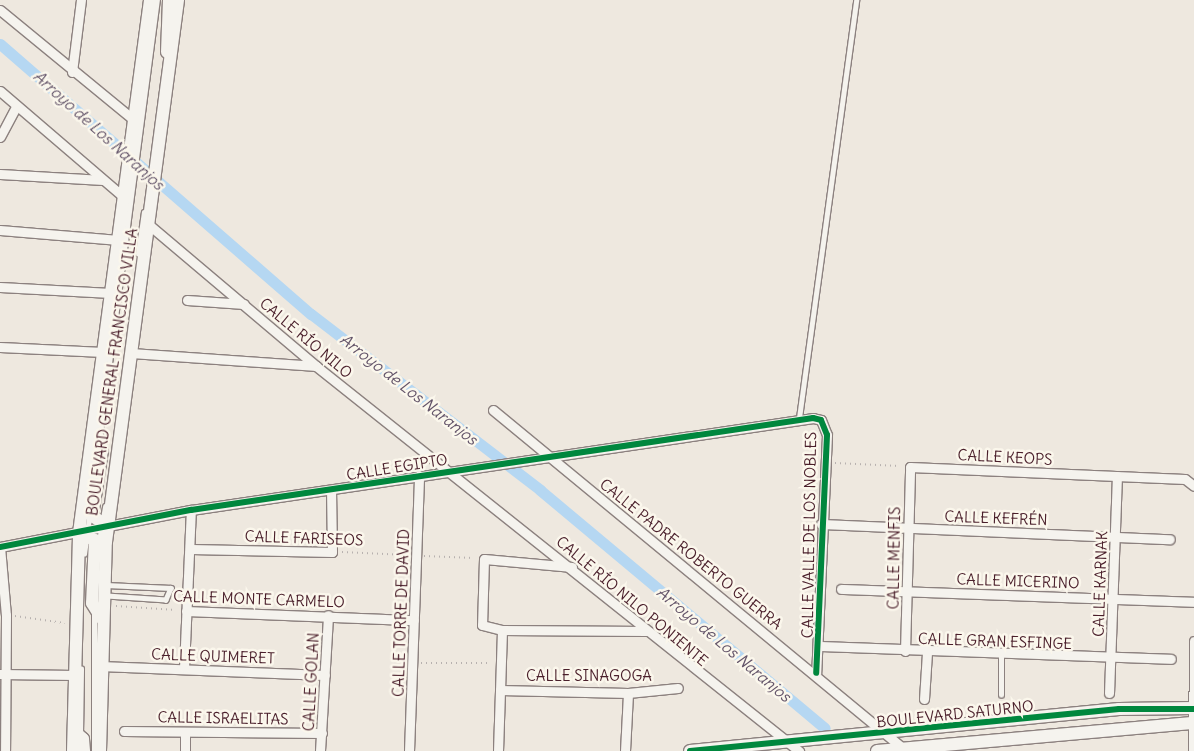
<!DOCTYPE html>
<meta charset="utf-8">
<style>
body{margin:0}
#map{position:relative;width:1194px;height:751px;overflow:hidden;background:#eee8df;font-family:Delius,sans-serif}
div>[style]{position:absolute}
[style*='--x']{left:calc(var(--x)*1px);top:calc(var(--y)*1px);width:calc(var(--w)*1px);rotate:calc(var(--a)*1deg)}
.canal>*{height:11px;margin:-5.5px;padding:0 5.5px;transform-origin:5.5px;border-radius:5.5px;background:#b5d7f2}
.path>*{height:2px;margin-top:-1px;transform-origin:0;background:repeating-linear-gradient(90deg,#b7b1af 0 1px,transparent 0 5px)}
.roads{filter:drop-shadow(1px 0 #8c817f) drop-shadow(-1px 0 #8c817f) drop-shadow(0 1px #8c817f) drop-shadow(0 -1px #8c817f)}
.lane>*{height:4.5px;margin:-2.25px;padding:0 2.25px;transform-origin:2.25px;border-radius:2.25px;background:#f5f3ee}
.street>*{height:9px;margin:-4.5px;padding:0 4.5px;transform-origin:4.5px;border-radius:4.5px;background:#f5f3ee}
.secondary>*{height:12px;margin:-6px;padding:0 6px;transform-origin:6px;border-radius:6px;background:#f5f3ee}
.cycleway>*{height:6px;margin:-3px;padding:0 3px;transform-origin:3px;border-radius:3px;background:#00873e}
span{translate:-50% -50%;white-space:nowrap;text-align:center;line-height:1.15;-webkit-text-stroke:5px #fbf7ec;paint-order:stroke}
.street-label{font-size:15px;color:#4a1f2b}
.water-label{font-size:16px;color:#635469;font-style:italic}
</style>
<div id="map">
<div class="canal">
<i style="--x:0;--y:44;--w:412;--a:41"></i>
<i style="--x:311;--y:314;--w:289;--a:37.5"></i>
<i style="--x:540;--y:490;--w:371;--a:39.9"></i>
</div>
<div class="path">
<i style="--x:835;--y:463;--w:65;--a:2.6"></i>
<i style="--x:342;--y:552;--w:65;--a:2.6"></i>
<i style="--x:424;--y:556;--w:50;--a:2.3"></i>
<i style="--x:116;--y:606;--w:60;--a:3.8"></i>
<i style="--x:15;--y:616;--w:50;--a:8"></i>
<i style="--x:421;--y:663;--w:70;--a:0"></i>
</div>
<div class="roads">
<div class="lane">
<i style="--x:138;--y:254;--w:42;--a:-81.9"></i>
<i style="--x:799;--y:418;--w:422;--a:-82.2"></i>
<i style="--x:100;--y:432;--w:436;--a:-82.5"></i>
<i style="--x:99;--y:541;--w:35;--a:-80"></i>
<i style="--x:84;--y:554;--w:37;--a:-82"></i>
<i style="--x:106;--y:585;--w:65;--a:2.6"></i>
<i style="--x:171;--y:588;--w:13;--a:113"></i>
<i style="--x:166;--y:600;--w:59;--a:-176.1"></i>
<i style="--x:1001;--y:695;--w:39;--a:-90"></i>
<i style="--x:80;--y:734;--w:65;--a:-89.1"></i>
<i style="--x:94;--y:751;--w:137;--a:-90"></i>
</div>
<div class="street">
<i style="--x:0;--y:10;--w:175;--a:39.4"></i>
<i style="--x:72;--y:72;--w:73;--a:-82.9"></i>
<i style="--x:0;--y:91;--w:165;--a:40.6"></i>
<i style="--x:0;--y:137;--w:34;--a:-62"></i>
<i style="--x:0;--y:174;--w:103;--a:3.3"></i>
<i style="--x:148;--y:224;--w:220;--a:40.2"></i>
<i style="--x:316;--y:366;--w:618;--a:38.56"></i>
<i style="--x:0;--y:230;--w:119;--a:4.8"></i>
<i style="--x:0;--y:287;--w:111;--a:3.1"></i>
<i style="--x:187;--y:300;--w:57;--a:4"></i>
<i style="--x:0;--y:347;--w:103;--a:2.8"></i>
<i style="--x:132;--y:353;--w:184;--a:4"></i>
<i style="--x:493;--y:410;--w:533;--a:39.52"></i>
<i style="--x:821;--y:524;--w:349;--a:2.5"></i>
<i style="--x:0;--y:547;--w:195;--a:-11"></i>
<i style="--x:191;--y:510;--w:629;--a:-8.41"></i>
<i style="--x:813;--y:418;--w:8;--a:14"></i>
<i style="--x:821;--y:420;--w:16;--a:68"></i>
<i style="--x:827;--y:435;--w:238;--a:92.6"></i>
<i style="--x:0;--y:547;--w:68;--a:85"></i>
<i style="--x:6;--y:615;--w:136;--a:90.4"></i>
<i style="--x:191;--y:549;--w:141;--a:1.2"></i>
<i style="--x:332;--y:552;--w:62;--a:-90.9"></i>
<i style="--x:572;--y:567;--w:88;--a:-174.8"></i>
<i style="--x:484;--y:559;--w:66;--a:91.7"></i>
<i style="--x:482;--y:625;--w:21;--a:14"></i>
<i style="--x:502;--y:630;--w:144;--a:0.4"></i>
<i style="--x:841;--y:589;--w:353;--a:2.1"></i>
<i style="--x:186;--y:611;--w:228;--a:2.3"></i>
<i style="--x:818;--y:646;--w:353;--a:2.1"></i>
<i style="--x:905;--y:651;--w:184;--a:-88.4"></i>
<i style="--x:910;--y:467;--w:275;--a:2.5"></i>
<i style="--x:1185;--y:479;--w:11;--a:38"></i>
<i style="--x:100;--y:666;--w:225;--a:2.3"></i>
<i style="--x:184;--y:668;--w:158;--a:-87.5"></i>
<i style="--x:0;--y:674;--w:75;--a:0.8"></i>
<i style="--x:500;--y:690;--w:128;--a:1.3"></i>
<i style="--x:628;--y:693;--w:50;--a:-5.7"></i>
<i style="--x:1109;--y:693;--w:217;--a:-87.9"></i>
<i style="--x:924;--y:699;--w:46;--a:-86.3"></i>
<i style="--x:124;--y:731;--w:198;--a:0.6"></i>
<i style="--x:185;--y:751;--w:18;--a:-90"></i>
<i style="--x:320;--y:751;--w:136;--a:-86.6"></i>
<i style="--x:409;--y:751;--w:276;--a:-87.9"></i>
<i style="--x:498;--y:751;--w:121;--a:-88.1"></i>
<i style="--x:625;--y:751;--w:58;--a:-87"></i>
<i style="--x:1193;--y:751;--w:110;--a:-89.5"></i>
</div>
<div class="secondary">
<i style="--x:167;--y:52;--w:52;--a:-87.8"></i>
<i style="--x:94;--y:426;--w:25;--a:72"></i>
<i style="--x:102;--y:450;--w:67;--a:98.6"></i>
<i style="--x:92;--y:516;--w:19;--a:32"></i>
<i style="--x:79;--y:533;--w:17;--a:24"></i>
<i style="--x:95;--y:540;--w:63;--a:92.7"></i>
<i style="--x:92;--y:603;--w:19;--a:58"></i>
<i style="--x:74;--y:731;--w:12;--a:42"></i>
<i style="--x:83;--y:739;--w:12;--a:85"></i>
<i style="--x:73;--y:751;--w:218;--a:-88.4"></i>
<i style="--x:79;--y:533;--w:538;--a:-82.41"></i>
<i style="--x:100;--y:751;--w:209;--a:-88.4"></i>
<i style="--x:106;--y:542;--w:547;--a:-82.43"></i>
<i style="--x:690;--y:751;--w:431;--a:-5.6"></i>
<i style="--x:1119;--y:709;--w:74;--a:-0.8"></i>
<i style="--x:877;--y:751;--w:316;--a:-5.1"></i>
</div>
</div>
<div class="cycleway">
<i style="--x:0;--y:547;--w:195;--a:-11"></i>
<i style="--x:191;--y:510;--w:629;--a:-8.41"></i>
<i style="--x:813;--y:418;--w:8;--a:14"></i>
<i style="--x:821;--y:420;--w:16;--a:68"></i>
<i style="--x:827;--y:435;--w:238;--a:92.6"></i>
<i style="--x:690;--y:751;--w:431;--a:-5.6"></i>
<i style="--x:1119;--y:709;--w:75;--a:0"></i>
</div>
<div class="street-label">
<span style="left:306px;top:338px;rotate:40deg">CALLE RÍO NILO</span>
<span style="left:112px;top:372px;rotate:-82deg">BOULEVARD GENERAL FRANCISCO VILLA</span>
<span style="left:1005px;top:457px;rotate:3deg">CALLE KEOPS</span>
<span style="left:397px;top:467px;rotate:-9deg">CALLE EGIPTO</span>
<span style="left:996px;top:518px;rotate:2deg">CALLE KEFRÉN</span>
<span style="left:809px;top:535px;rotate:-89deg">CALLE VALLE DE LOS NOBLES</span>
<span style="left:304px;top:538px;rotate:2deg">CALLE FARISEOS</span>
<span style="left:691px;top:554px;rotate:39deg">CALLE PADRE ROBERTO GUERRA</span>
<span style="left:894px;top:558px;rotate:-89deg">CALLE MENFIS</span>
<span style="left:1018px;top:581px;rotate:2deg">CALLE MICERINO</span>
<span style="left:1100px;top:584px;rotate:-88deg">CALLE KARNAK</span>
<span style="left:259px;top:599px;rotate:2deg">CALLE MONTE CARMELO</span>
<span style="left:632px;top:601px;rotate:40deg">CALLE RÍO NILO PONIENTE</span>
<span style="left:401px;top:613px;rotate:-88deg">CALLE TORRE DE DAVID</span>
<span style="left:995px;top:641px;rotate:2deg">CALLE GRAN ESFINGE</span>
<span style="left:213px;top:656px;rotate:2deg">CALLE QUIMERET</span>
<span style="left:589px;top:676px">CALLE SINAGOGA</span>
<span style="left:311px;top:682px;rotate:-87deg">CALLE GOLAN</span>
<span style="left:955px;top:714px;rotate:-6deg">BOULEVARD SATURNO</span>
<span style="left:223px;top:718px;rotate:1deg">CALLE ISRAELITAS</span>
</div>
<div class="water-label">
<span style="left:99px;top:130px;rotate:42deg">Arroyo de Los Naranjos</span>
<span style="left:409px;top:389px;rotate:38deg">Arroyo de Los Naranjos</span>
<span style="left:724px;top:644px;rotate:40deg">Arroyo de Los Naranjos</span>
</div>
</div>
